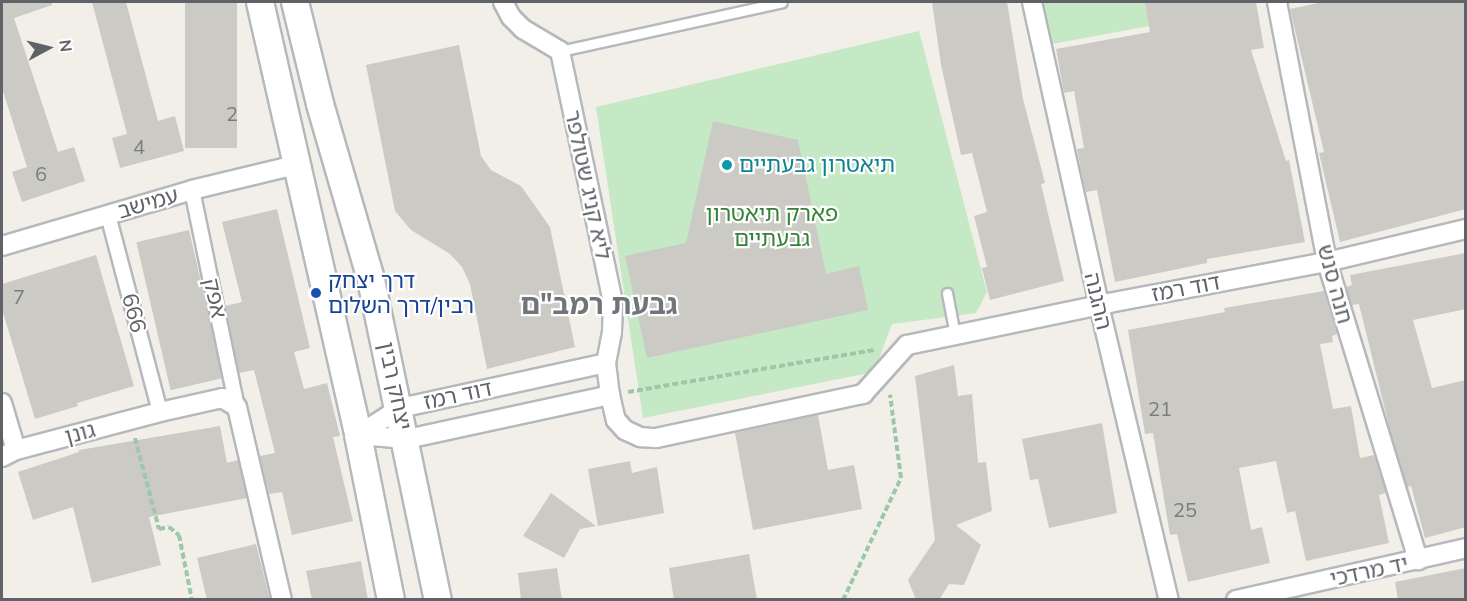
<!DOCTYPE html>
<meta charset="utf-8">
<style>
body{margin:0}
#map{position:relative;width:1467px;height:601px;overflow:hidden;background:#f1efe8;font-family:Mulish,"Noto Sans Hebrew",sans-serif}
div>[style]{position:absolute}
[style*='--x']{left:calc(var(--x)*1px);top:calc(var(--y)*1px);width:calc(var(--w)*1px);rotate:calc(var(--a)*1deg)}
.green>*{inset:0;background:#c5e8c5}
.building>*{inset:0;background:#cccac5;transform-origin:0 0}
.path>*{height:4px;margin-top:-2px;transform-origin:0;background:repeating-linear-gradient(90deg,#9cc7a9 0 6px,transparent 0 9px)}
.roads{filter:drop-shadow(2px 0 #b5b8bc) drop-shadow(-2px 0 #b5b8bc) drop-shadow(0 2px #b5b8bc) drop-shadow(0 -2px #b5b8bc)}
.service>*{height:9px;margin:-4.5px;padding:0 4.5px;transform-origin:4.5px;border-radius:4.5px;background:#fff}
.pedestrian>*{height:14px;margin:-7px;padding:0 7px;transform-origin:7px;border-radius:7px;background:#fff}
.minor>*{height:18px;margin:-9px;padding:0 9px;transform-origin:9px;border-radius:9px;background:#fff}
.secondary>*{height:26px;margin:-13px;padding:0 13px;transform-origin:13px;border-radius:13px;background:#fff}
.dots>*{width:16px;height:16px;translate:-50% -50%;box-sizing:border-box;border:3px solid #fff;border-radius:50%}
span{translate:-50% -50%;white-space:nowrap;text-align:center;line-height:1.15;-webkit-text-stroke:4.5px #fff;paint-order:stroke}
.number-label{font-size:20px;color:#7a7d7f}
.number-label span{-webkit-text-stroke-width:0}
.culture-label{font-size:22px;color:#0d838f}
.left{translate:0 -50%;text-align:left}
.street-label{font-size:22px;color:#5f6368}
.park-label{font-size:22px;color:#348238}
.transit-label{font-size:22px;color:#164399}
.district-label{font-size:28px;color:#70757a;font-weight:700}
.frame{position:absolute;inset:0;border:3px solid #5f6368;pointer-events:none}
.north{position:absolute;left:18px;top:18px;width:60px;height:60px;-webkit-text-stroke:4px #fff;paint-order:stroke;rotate:83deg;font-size:16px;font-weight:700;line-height:24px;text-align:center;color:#5f6368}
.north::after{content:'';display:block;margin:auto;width:21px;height:27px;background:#5f6368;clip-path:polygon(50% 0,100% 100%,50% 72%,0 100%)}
</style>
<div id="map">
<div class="green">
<i style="clip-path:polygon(1032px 2px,1166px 2px,1171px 22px,1041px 46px)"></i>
<i style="clip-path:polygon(919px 31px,987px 292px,976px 313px,892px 324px,874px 372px,643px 418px,596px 107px)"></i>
</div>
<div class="building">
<i style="clip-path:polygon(2px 2px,52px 2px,52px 5px,14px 18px,58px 152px,74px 147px,85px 181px,22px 202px,12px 172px,27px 167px,2px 88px)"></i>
<i style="clip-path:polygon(92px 2px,126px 2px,158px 121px,175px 116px,184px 151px,120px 168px,112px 138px,127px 134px)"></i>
<i style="left:185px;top:2px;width:52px;height:146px"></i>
<i style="clip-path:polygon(932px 2px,1007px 2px,1023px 99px,1045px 183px,1041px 184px,1064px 281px,990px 300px,982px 268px,987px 267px,974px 216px,987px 212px,972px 153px,961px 155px,941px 65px)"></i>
<i style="clip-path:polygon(1145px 2px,1256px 2px,1264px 48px,1251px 50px,1286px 161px,1289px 160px,1305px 242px,1207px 259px,1207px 263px,1115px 282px,1097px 190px,1086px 192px,1082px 175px,1077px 149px,1084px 148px,1074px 91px,1064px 93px,1056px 49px,1150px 32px)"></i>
<i style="clip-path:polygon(1323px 2px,1466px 2px,1466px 209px,1340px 242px,1319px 153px,1324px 152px,1290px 9px)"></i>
<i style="clip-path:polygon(459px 45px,481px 156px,491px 170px,521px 186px,550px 227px,575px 347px,487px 369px,470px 284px,462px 267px,450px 254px,411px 230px,395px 211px,366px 65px)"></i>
<i style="clip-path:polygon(713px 121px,798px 140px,826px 274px,859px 266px,868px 310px,647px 358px,625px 256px,686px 243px)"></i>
<i style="clip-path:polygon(277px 209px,310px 348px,294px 352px,304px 389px,327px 383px,340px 436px,333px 437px,353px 521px,292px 535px,282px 492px,269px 494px,260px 456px,275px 453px,254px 370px,239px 373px,225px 306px,242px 302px,222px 222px)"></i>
<i style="left:189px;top:230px;width:152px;height:54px;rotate:77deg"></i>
<i style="clip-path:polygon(1466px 253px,1466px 309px,1413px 320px,1432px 388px,1466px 380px,1466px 527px,1425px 538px,1411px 486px,1407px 487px,1391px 434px,1359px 304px,1352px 305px,1346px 287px,1352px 285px,1350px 275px)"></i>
<i style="clip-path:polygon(96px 255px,134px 386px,77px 403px,78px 406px,35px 419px,2px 309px,2px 284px)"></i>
<i style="clip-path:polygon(1324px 291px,1337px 334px,1332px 336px,1333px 342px,1320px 344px,1333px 409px,1351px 406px,1360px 458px,1374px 455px,1386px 493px,1379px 495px,1389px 543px,1306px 561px,1295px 511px,1287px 513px,1276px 461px,1239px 468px,1251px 530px,1262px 527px,1270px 563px,1188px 582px,1177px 534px,1170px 535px,1153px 433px,1145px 434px,1128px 330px,1225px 312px,1224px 308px)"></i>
<i style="clip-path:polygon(954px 365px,958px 396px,972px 394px,978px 463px,986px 462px,992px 511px,956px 525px,981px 545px,964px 585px,949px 584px,939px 600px,916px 600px,908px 580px,935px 540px,915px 376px)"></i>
<i style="clip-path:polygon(818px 415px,828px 470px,854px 465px,862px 509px,753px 530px,735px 433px)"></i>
<i style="clip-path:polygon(1102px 423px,1117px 513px,1049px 528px,1038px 479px,1030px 480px,1022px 439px)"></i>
<i style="clip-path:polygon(220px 426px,227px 463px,238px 460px,247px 498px,149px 517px,161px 565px,92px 583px,73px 507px,33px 520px,18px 472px,79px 452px,79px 450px)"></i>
<i style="clip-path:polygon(630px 461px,632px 473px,657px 467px,664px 513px,598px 526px,588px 469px)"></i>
<i style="clip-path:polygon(551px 493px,596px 526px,580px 529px,564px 558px,523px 536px)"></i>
<i style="clip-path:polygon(256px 544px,270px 600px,207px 600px,197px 558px)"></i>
<i style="clip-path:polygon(749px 554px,757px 600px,674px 600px,669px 568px)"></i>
<i style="clip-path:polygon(361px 561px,368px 600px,312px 600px,306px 571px)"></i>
<i style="clip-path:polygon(557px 568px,562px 600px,521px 600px,518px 573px)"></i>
<i style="clip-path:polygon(1466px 568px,1466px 600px,1398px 600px,1395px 582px)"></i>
</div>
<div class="path">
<i style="--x:628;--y:392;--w:251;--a:-9.7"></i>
<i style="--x:135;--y:438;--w:94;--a:75.2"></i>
<i style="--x:159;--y:529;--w:10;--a:-11"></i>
<i style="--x:169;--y:527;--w:13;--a:39"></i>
<i style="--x:179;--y:535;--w:66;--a:78.7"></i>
<i style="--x:843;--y:600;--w:135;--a:-64.6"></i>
<i style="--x:901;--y:478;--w:84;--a:-97.5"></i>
</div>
<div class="roads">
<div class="service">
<i style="--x:560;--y:51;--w:227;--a:-12.4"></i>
<i style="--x:947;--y:293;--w:43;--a:79.2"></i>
</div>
<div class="pedestrian">
<i style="--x:192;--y:190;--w:222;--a:78.3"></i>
<i style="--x:108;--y:215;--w:204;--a:75.2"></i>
</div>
<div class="minor">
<i style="--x:503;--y:2;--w:17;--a:62"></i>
<i style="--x:511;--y:17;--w:17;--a:45"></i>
<i style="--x:523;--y:29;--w:43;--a:30.7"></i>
<i style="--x:560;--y:51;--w:258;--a:78.1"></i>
<i style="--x:613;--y:303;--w:29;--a:92"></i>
<i style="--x:612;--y:332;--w:32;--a:101"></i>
<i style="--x:606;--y:363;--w:32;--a:83"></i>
<i style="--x:610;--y:395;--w:26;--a:77"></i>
<i style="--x:616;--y:420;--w:13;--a:48"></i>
<i style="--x:625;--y:430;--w:17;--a:25"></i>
<i style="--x:640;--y:437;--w:16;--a:4"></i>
<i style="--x:656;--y:438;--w:212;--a:-12"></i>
<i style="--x:863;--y:394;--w:66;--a:-48.1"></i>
<i style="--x:907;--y:345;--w:206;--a:-11.7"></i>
<i style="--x:1109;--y:303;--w:222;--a:-10.7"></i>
<i style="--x:1327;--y:262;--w:143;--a:-13.4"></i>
<i style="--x:1032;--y:2;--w:310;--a:77.5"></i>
<i style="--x:1099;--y:305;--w:303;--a:76.7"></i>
<i style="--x:1277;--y:2;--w:265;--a:79.1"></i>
<i style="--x:1327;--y:262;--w:312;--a:73"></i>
<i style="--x:2;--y:246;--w:198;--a:-16.4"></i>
<i style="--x:192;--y:190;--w:106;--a:-13.6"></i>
<i style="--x:2;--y:403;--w:49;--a:73.4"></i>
<i style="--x:358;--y:435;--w:50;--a:-32.7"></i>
<i style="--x:400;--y:408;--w:211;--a:-12.3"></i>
<i style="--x:358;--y:435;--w:49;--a:4.7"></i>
<i style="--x:407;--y:439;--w:208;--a:-12.2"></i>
<i style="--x:2;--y:457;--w:16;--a:-27"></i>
<i style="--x:16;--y:450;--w:149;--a:-14.8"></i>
<i style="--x:160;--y:412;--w:64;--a:-12.7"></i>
<i style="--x:222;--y:398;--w:17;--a:31"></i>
<i style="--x:237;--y:407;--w:198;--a:76.9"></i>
<i style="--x:1236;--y:600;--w:236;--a:-12.7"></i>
</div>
<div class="secondary">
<i style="--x:260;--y:2;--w:444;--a:77.2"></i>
<i style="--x:358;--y:435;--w:168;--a:78.7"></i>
<i style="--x:295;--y:2;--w:105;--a:76.2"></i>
<i style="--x:320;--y:104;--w:183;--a:73.8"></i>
<i style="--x:371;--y:280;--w:327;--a:78.2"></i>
</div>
</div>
<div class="dots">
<i style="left:727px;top:165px;background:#0f9aa8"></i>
<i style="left:316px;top:293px;background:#1a4fb4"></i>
</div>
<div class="number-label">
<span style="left:232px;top:113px">2</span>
<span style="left:139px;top:146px">4</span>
<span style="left:41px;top:173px">6</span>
<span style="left:19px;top:296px">7</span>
<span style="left:1160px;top:408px">21</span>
<span style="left:1185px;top:509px">25</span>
</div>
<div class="culture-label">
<span class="left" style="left:739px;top:165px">תיאטרון גבעתיים</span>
</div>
<div class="street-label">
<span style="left:588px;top:185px;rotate:78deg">ליא קניג שטולפר</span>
<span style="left:148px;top:203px;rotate:-16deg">עמישב</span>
<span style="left:1335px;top:284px;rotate:75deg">חנה סנש</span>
<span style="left:1186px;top:288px;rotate:-11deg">דוד רמז</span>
<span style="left:215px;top:298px;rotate:78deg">אפק</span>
<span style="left:1098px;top:301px;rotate:77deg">ההגנה</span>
<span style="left:134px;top:313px;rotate:75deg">666</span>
<span style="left:395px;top:386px;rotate:78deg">יצחק רבין</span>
<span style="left:458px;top:395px;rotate:-12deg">דוד רמז</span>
<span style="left:80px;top:433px;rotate:-15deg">גונן</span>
<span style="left:1369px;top:571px;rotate:-12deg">יד מרדכי</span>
</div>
<div class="park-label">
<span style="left:772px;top:226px">פארק תיאטרון<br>גבעתיים</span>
</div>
<div class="transit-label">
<span class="left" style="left:328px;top:293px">דרך יצחק<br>רבין/דרך השלום</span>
</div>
<div class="district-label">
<span style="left:599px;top:304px">גבעת רמב"ם</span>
</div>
<div class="frame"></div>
<div class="north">N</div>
</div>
